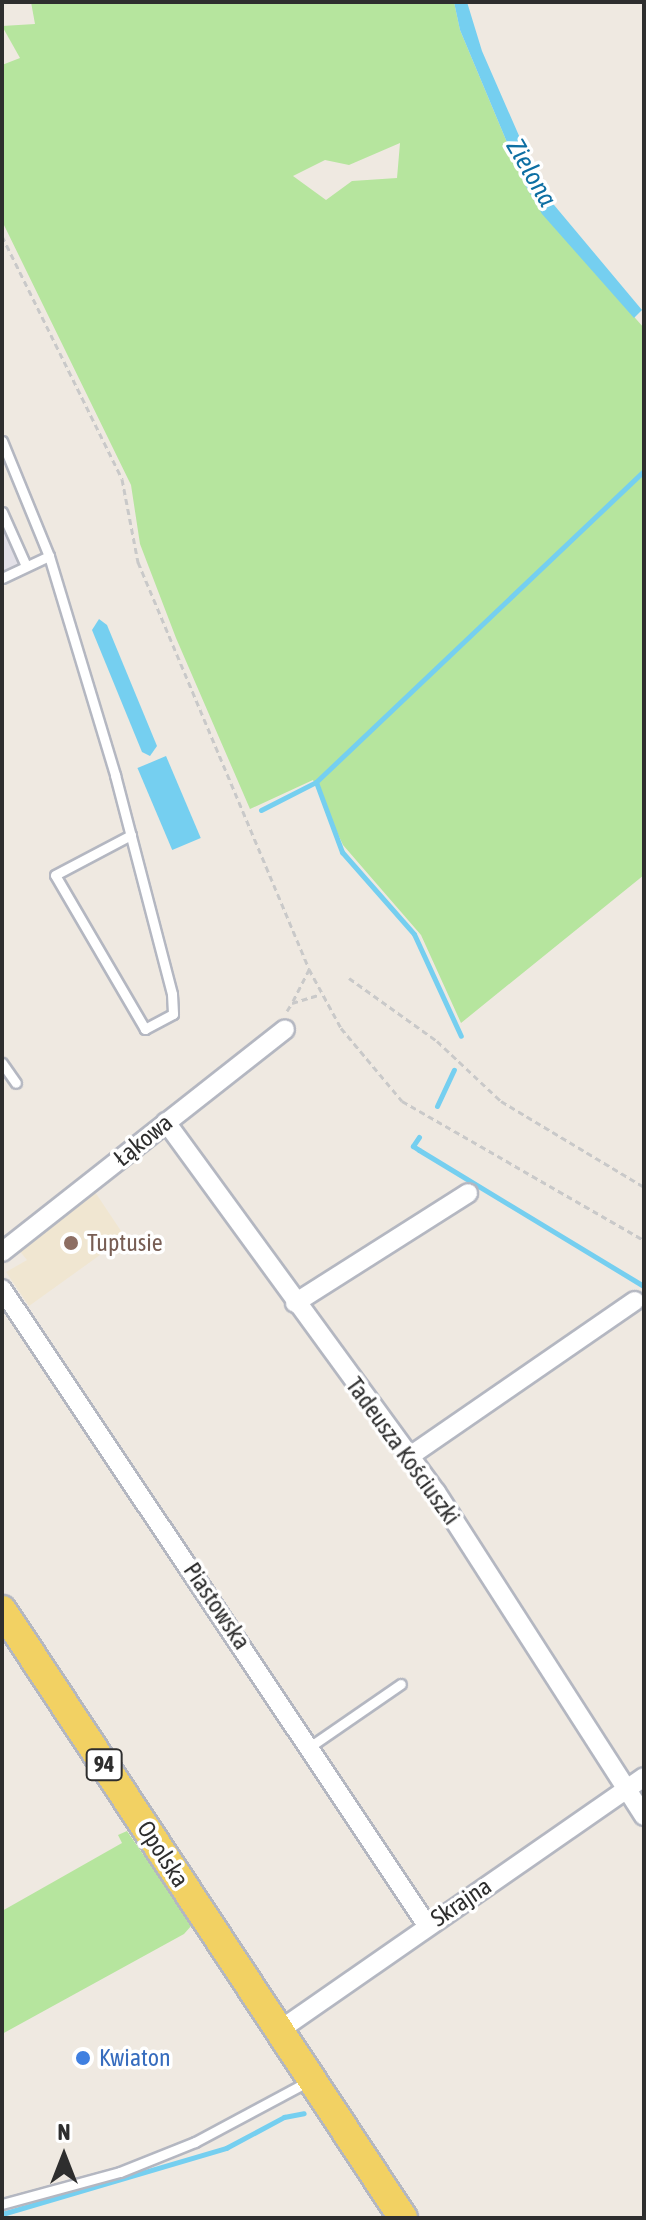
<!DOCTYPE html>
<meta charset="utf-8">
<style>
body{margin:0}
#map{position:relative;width:646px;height:2220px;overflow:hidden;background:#efe9e1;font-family:"Asap Condensed",sans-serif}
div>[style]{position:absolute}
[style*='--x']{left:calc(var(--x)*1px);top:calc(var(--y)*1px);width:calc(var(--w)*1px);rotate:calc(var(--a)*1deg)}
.industrial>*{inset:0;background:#e3e1e8}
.education>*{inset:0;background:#f0e6d1}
.green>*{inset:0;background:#b6e59e}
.water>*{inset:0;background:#75cff0;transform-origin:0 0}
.stream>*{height:5px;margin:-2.5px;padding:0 2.5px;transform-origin:2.5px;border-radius:2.5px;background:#75cff0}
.path>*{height:3px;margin-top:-1.5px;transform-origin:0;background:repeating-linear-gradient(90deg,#c9c9c9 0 6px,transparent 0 10px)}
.roads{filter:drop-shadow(2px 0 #b4b7c1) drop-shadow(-2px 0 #b4b7c1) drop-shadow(0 2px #b4b7c1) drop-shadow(0 -2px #b4b7c1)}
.service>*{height:9px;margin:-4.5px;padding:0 4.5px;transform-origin:4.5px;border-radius:4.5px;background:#fff}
.minor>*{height:18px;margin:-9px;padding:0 9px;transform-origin:9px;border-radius:9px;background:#fff}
.primary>*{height:28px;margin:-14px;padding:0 14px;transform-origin:14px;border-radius:14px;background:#f2d163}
.dots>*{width:22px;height:22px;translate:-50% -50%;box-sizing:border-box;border:4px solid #fff;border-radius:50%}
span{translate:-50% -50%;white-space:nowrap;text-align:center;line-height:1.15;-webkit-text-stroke:7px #fff;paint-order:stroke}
.shield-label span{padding:2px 6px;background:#fff;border:2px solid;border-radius:6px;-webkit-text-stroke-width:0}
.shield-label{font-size:22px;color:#2e2e2e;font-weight:700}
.street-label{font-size:24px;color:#2e2e2e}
.education-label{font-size:24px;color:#785e54}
.left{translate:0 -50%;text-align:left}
.shop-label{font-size:24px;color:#366cbe}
.water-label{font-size:26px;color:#0d6fa3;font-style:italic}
.frame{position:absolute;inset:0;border:4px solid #2e2e2e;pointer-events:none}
.north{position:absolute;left:24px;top:2116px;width:80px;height:80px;-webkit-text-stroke:6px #fff;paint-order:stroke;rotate:0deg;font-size:22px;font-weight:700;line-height:32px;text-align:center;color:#2e2e2e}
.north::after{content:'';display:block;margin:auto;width:28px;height:36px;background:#2e2e2e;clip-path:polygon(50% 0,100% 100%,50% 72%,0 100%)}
</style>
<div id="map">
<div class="industrial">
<i style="clip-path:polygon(2px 527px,22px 563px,2px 573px)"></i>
</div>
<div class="education">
<i style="clip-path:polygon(93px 1189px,125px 1237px,29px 1306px,6px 1272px,27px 1260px,18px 1249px)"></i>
</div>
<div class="green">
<i style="clip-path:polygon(evenodd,31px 2px,454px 2px,460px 30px,524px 183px,543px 214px,644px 328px,644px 875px,461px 1023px,421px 935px,343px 845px,313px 780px,250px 809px,176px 638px,140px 544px,131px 485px,2px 221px,2px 65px,20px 58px,2px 26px,35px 24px,31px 2px,400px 143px,397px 178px,352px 181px,326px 200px,293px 176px,325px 160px,349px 165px,400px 143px)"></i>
<i style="clip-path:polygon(127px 1831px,192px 1925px,184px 1934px,2px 2034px,2px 1911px,122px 1843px,118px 1835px)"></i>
</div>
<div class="water">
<i style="clip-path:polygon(454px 2px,467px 2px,482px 51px,544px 193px,642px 310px,634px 318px,542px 214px,524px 183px,460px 30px)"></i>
<i style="clip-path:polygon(99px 619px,107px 625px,157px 746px,150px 756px,142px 752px,92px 630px)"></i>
<i style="left:166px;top:756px;width:89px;height:31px;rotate:67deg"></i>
</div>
<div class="stream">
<i style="--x:316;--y:782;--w:75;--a:69.6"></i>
<i style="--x:342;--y:852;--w:109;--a:48.7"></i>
<i style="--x:414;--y:934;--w:112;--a:65.3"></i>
<i style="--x:261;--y:810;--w:62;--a:-27"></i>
<i style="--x:316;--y:782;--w:452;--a:-43.5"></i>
<i style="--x:437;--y:1106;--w:40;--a:-65"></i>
<i style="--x:419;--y:1137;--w:11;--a:124"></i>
<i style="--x:413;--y:1146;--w:7;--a:34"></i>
<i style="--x:419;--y:1150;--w:263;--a:31.2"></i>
<i style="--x:2;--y:2214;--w:234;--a:-16.4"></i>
<i style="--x:226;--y:2148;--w:66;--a:-28.1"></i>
<i style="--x:284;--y:2117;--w:20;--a:-11"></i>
</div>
<div class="path">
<i style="--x:2;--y:236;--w:271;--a:63.7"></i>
<i style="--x:122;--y:479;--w:85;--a:79.1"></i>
<i style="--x:138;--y:562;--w:441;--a:67.2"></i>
<i style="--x:309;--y:969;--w:67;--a:61.5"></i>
<i style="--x:341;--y:1028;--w:95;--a:50.1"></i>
<i style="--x:402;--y:1101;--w:279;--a:29.9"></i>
<i style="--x:349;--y:978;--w:108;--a:35.6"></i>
<i style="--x:437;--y:1041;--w:88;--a:43.2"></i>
<i style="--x:501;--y:1101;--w:167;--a:31"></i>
<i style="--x:293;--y:1001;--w:36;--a:-63"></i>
<i style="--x:287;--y:1011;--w:9;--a:-58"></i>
<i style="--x:292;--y:1003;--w:30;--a:-17"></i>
</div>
<div class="roads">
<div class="service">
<i style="--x:2;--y:441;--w:124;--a:67.8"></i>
<i style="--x:49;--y:556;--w:52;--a:154.9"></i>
<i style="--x:2;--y:512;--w:59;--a:66"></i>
<i style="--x:49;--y:556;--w:229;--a:73.2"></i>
<i style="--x:115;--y:775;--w:226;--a:75.4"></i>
<i style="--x:172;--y:994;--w:20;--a:87"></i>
<i style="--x:173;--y:1014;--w:32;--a:152"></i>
<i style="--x:145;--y:1029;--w:178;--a:-120.3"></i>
<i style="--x:55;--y:875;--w:86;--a:-27.8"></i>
<i style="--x:2;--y:1063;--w:24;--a:55"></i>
<i style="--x:311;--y:1746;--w:109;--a:-34.6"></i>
<i style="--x:2;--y:2204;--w:122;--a:-15.2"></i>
<i style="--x:120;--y:2172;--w:81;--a:-21.8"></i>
<i style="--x:195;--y:2142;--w:129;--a:-28.2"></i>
</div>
<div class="minor">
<i style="--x:166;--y:1122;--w:458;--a:53.9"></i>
<i style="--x:436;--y:1492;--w:385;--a:57.3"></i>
<i style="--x:2;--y:1252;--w:360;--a:-38.2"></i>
<i style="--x:2;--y:1289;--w:765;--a:56.25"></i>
<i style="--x:295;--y:1303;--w:205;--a:-32.4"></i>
<i style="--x:410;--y:1456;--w:273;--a:-34.6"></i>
<i style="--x:280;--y:2030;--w:443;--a:-34.8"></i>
</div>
<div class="primary">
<i style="--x:2;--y:1610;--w:728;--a:56.59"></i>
</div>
</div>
<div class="dots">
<i style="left:71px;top:1243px;background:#8d6e63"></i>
<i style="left:83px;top:2058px;background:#3f7fe0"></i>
</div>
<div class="shield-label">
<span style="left:104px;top:1765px">94</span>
</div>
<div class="street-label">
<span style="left:143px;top:1140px;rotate:-39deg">Łąkowa</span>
<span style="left:403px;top:1451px;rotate:54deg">Tadeusza Kościuszki</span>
<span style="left:217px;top:1606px;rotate:56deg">Piastowska</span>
<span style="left:163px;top:1854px;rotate:57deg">Opolska</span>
<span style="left:461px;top:1902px;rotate:-34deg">Skrajna</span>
</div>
<div class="education-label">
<span class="left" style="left:87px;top:1243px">Tuptusie</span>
</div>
<div class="shop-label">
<span class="left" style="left:99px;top:2058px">Kwiaton</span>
</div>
<div class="water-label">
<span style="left:531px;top:173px;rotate:60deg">Zielona</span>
</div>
<div class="frame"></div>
<div class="north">N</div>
</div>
